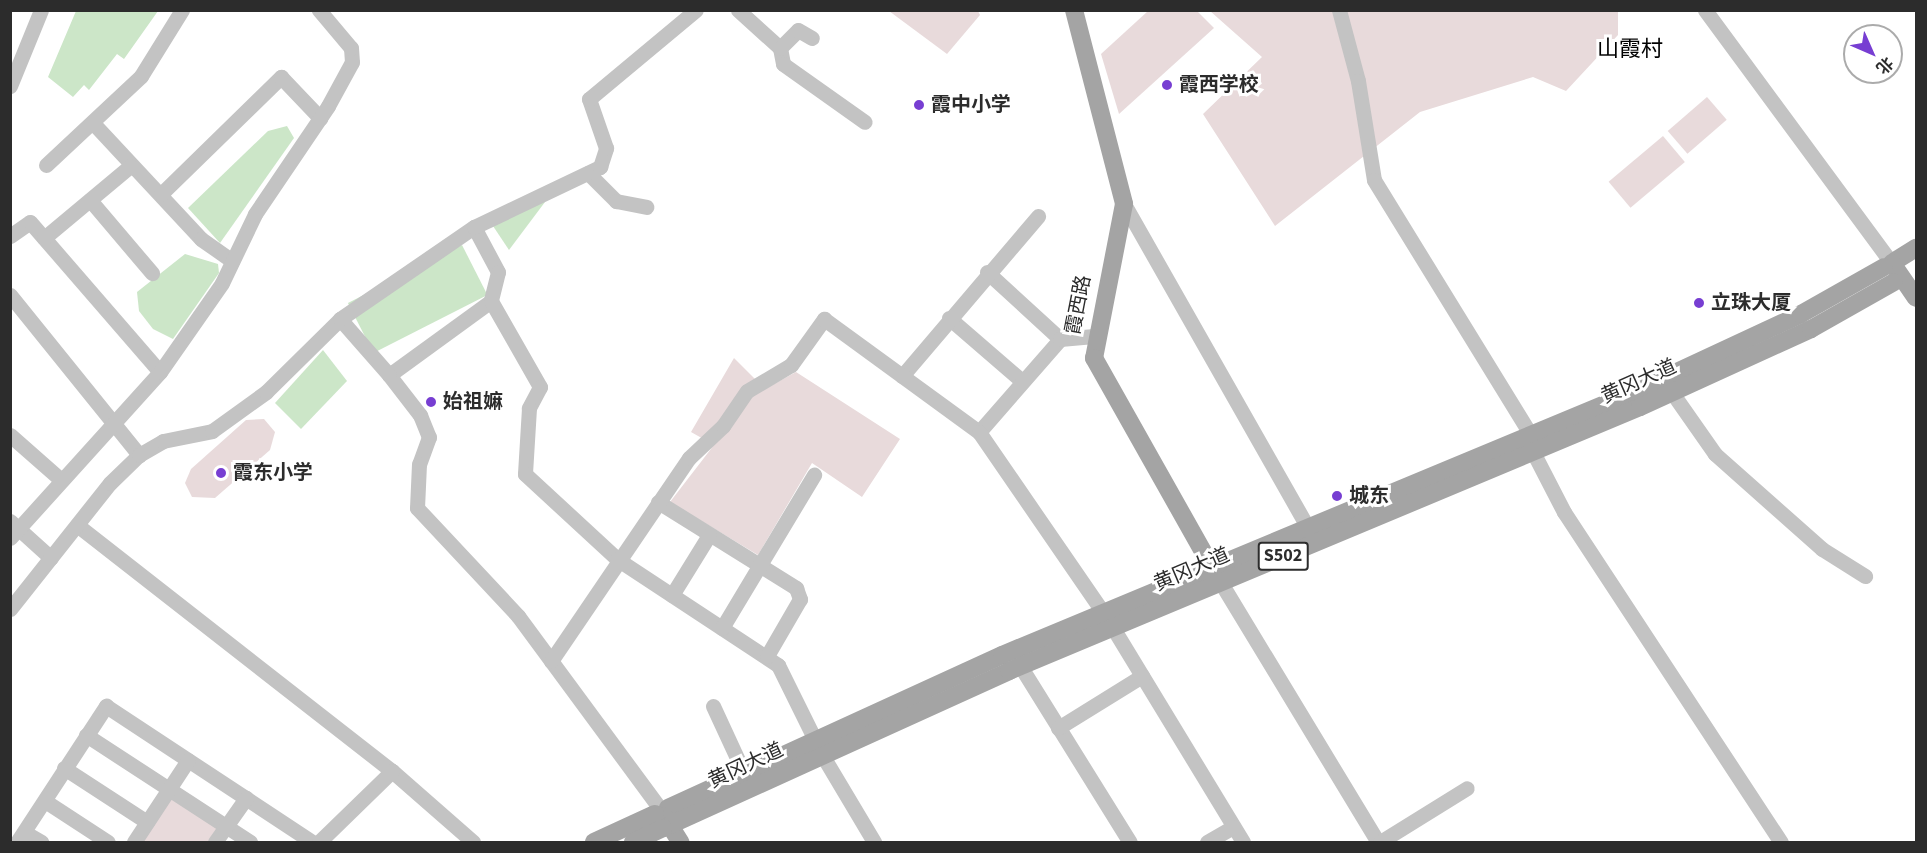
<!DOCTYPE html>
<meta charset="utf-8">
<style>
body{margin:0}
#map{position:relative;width:1927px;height:853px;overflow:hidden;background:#fff;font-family:"Source Sans 3","Noto Sans SC",sans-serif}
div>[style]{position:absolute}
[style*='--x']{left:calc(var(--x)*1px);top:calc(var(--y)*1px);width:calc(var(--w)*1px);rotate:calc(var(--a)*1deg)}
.green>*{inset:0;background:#e8dadb;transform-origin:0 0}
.water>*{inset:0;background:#cce6c8;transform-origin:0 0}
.minor>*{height:15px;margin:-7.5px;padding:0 7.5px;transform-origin:7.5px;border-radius:7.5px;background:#c3c3c3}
.major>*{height:18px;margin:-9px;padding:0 9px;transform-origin:9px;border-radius:9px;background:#a4a4a4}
.dots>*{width:16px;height:16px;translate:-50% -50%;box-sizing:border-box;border:3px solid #fff;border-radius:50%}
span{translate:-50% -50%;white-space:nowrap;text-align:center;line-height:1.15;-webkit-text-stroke:6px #fff;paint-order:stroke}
.shield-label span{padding:2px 4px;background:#fff;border:2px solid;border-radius:4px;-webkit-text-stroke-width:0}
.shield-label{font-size:18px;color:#2c2c2c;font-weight:700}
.poi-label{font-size:20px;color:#2c2c2c;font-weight:700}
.left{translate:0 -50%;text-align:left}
.street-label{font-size:20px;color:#2c2c2c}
.quarter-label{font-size:22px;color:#000}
.frame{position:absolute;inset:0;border:12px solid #2c2c2c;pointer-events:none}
.north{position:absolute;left:1843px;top:24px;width:60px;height:60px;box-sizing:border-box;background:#fff;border:2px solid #ababab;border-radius:50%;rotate:135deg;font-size:16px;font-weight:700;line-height:24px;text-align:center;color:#2c2c2c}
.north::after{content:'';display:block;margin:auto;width:21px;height:27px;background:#773ed2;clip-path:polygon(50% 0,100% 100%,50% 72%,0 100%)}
</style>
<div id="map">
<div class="green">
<i style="clip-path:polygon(889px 11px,978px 11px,980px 15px,947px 54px)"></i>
<i style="clip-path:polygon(1148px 11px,1197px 11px,1214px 28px,1119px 114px,1101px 54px)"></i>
<i style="clip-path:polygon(1210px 11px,1618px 11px,1618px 35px,1566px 91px,1533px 77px,1420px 112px,1275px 226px,1203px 114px,1262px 57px)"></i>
<i style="left:1707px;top:97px;width:30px;height:52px;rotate:49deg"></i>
<i style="left:1663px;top:136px;width:34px;height:71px;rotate:50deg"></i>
<i style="clip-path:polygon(734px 358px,765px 389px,796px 372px,900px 439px,862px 497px,812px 463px,758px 555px,670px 502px,714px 445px,691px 432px)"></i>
<i style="clip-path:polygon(264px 419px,275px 432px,270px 450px,215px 498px,192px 497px,185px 483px,191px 469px,246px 420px)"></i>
<i style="clip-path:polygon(168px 789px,226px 826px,215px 842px,134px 842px)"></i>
</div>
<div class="water">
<i style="clip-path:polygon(76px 11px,158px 11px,124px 59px,117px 54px,89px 90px,84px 85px,73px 97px,48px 77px)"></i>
<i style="clip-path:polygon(287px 126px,294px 138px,220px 243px,188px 208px,268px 131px)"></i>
<i style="clip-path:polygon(545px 202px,509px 250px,493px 226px,532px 203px)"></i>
<i style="left:462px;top:245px;width:56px;height:128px;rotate:63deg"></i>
<i style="clip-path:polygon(185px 254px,218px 264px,219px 273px,173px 339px,153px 329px,139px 311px,137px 292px)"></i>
<i style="clip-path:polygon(323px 350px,347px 381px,301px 429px,275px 403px)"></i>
</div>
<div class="minor">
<i style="--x:738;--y:10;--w:57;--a:42.1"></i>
<i style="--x:780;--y:48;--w:16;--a:79"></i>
<i style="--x:783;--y:64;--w:100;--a:35.3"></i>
<i style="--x:1339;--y:10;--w:73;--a:75"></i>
<i style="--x:1358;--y:81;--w:100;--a:80.8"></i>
<i style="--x:1374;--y:180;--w:296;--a:58.4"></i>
<i style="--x:1705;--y:10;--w:313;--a:53.6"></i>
<i style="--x:780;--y:48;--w:25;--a:-45"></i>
<i style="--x:798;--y:30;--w:16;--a:30"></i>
<i style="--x:10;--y:86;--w:82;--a:-67.8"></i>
<i style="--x:93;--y:123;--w:158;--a:47"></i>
<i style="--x:201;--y:239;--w:38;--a:35"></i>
<i style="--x:46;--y:165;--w:130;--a:-43.1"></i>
<i style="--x:141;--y:76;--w:78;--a:-58.2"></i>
<i style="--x:588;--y:173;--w:40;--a:45"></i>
<i style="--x:616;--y:201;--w:31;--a:11"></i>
<i style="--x:161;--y:194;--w:168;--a:-44.3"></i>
<i style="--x:281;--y:77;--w:57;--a:46.4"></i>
<i style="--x:90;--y:200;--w:96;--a:49.7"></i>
<i style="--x:1124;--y:204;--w:370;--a:60.4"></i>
<i style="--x:474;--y:227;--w:51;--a:61.9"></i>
<i style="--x:498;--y:272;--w:30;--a:104"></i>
<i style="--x:491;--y:301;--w:126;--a:144"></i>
<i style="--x:389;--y:375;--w:51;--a:52.2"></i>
<i style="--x:420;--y:415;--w:24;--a:68"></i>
<i style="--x:429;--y:437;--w:29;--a:110"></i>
<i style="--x:419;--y:464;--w:44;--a:92.6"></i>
<i style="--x:417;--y:508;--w:148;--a:46.9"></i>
<i style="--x:518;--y:616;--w:241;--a:53.6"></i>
<i style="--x:10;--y:236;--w:24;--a:-35"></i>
<i style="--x:30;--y:222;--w:198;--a:49.1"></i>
<i style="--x:44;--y:238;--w:112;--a:-39.9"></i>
<i style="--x:987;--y:272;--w:99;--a:42.5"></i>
<i style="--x:10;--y:295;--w:206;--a:51.1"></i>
<i style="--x:491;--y:301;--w:99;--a:60.3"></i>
<i style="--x:540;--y:387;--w:24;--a:118"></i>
<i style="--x:529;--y:408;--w:66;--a:93.5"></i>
<i style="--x:525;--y:474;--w:125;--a:42.7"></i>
<i style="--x:617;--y:559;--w:193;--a:33.4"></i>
<i style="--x:778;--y:665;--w:81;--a:63.7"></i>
<i style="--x:949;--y:318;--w:96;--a:40.8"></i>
<i style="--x:340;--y:319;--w:74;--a:48.8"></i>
<i style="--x:902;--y:376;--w:210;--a:-49.6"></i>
<i style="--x:1673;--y:394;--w:73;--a:55"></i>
<i style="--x:1715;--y:454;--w:143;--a:41.6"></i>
<i style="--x:1822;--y:549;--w:51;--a:32.1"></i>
<i style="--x:979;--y:432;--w:123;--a:-48.9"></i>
<i style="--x:1060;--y:339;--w:34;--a:-5"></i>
<i style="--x:10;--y:435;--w:68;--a:41.4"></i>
<i style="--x:1533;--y:452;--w:68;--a:62.7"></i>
<i style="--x:1564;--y:512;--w:395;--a:56.7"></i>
<i style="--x:658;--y:502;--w:163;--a:31.9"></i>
<i style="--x:796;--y:588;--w:12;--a:70"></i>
<i style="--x:800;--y:599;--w:66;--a:120.1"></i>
<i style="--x:10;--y:521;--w:55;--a:42.1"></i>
<i style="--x:77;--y:525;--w:400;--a:38"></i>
<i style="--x:392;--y:771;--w:108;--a:41.2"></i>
<i style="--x:10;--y:538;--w:224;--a:-47.9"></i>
<i style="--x:160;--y:372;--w:108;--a:-55.1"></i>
<i style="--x:222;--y:283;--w:76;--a:-64.4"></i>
<i style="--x:255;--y:214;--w:130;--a:-55.9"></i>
<i style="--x:328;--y:106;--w:50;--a:-61.4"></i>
<i style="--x:352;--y:62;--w:14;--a:-94"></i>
<i style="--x:351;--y:48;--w:50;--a:-130.1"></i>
<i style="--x:1221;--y:583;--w:303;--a:58.8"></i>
<i style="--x:672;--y:595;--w:70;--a:-58.3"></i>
<i style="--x:10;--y:609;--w:161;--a:-51.6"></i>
<i style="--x:110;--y:483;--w:40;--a:-44"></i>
<i style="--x:139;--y:455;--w:28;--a:-30"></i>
<i style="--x:163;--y:441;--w:50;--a:-11.5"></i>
<i style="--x:212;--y:431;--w:67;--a:-35.8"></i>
<i style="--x:266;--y:392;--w:104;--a:-44.6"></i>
<i style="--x:340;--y:319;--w:163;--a:-34.5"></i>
<i style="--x:474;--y:227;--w:140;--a:-25.5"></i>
<i style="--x:600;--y:167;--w:20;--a:-72"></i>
<i style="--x:606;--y:148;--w:52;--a:-109.1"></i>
<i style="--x:589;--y:99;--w:139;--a:-39.8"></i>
<i style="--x:722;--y:628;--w:179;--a:-59"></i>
<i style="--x:1113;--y:628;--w:250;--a:58.7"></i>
<i style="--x:1014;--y:656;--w:219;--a:58.1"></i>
<i style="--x:551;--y:661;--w:245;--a:-55.8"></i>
<i style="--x:689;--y:458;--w:47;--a:-43.3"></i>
<i style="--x:723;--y:426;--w:42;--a:-55.6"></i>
<i style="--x:747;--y:391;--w:51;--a:-30.6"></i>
<i style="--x:791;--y:365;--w:57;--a:-54.3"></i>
<i style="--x:824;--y:319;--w:192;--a:36.1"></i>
<i style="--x:979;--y:432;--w:217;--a:55.5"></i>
<i style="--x:713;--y:706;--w:72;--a:65.2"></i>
<i style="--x:1058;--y:728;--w:99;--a:-31.8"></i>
<i style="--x:86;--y:735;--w:196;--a:33.1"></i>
<i style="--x:824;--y:758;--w:98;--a:59.2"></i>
<i style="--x:64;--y:768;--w:99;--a:33"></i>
<i style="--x:45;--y:801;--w:75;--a:33.1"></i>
<i style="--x:24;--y:832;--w:20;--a:30"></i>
<i style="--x:17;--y:842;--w:163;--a:-56.8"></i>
<i style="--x:106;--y:706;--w:247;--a:33.4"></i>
<i style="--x:134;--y:842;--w:98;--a:-56.6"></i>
<i style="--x:215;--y:842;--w:54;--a:-54.8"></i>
<i style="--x:319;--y:842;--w:102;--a:-44.2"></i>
<i style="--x:1207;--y:842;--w:30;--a:-30"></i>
<i style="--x:1380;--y:842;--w:102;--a:-31.8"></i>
</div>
<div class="major">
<i style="--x:1074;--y:10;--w:200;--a:75.5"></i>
<i style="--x:1124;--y:204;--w:157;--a:101"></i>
<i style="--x:1094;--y:358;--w:250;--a:60.6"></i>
<i style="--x:1895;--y:261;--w:25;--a:-32"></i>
<i style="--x:1892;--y:263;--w:42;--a:55.6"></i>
<i style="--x:668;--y:808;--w:367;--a:-24.6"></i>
<i style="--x:1002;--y:655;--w:685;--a:-22.59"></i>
<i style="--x:1634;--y:392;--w:184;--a:-25"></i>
<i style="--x:1801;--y:314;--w:95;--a:-29.5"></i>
<i style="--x:664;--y:816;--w:31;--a:58"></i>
<i style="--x:670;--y:825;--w:372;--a:-24.4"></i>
<i style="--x:1009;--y:671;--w:684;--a:-22.7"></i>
<i style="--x:1640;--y:407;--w:188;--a:-24.5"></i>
<i style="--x:1811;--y:329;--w:95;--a:-29.5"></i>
<i style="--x:594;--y:842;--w:67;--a:-24.7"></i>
<i style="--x:633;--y:842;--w:33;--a:-25"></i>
</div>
<div class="dots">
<i style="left:1167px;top:85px;background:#773ed2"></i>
<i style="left:919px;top:105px;background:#773ed2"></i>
<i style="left:1699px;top:303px;background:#773ed2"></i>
<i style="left:431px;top:402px;background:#773ed2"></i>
<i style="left:221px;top:473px;background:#773ed2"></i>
<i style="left:1337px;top:496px;background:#773ed2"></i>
</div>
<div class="shield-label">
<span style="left:1283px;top:556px">S502</span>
</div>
<div class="poi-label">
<span class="left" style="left:1179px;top:85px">霞西学校</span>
<span class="left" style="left:931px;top:105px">霞中小学</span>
<span class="left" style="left:1711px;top:303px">立珠大厦</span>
<span class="left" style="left:443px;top:402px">始祖嫲</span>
<span class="left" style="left:233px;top:473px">霞东小学</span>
<span class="left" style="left:1349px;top:496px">城东</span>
</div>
<div class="street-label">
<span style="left:1079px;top:305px;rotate:-79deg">霞西路</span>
<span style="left:1639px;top:382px;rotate:-24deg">黄冈大道</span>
<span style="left:1192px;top:570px;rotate:-23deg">黄冈大道</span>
<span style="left:746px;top:766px;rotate:-25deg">黄冈大道</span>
</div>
<div class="quarter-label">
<span style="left:1630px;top:50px">山霞村</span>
</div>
<div class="frame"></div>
<div class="north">北</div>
</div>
